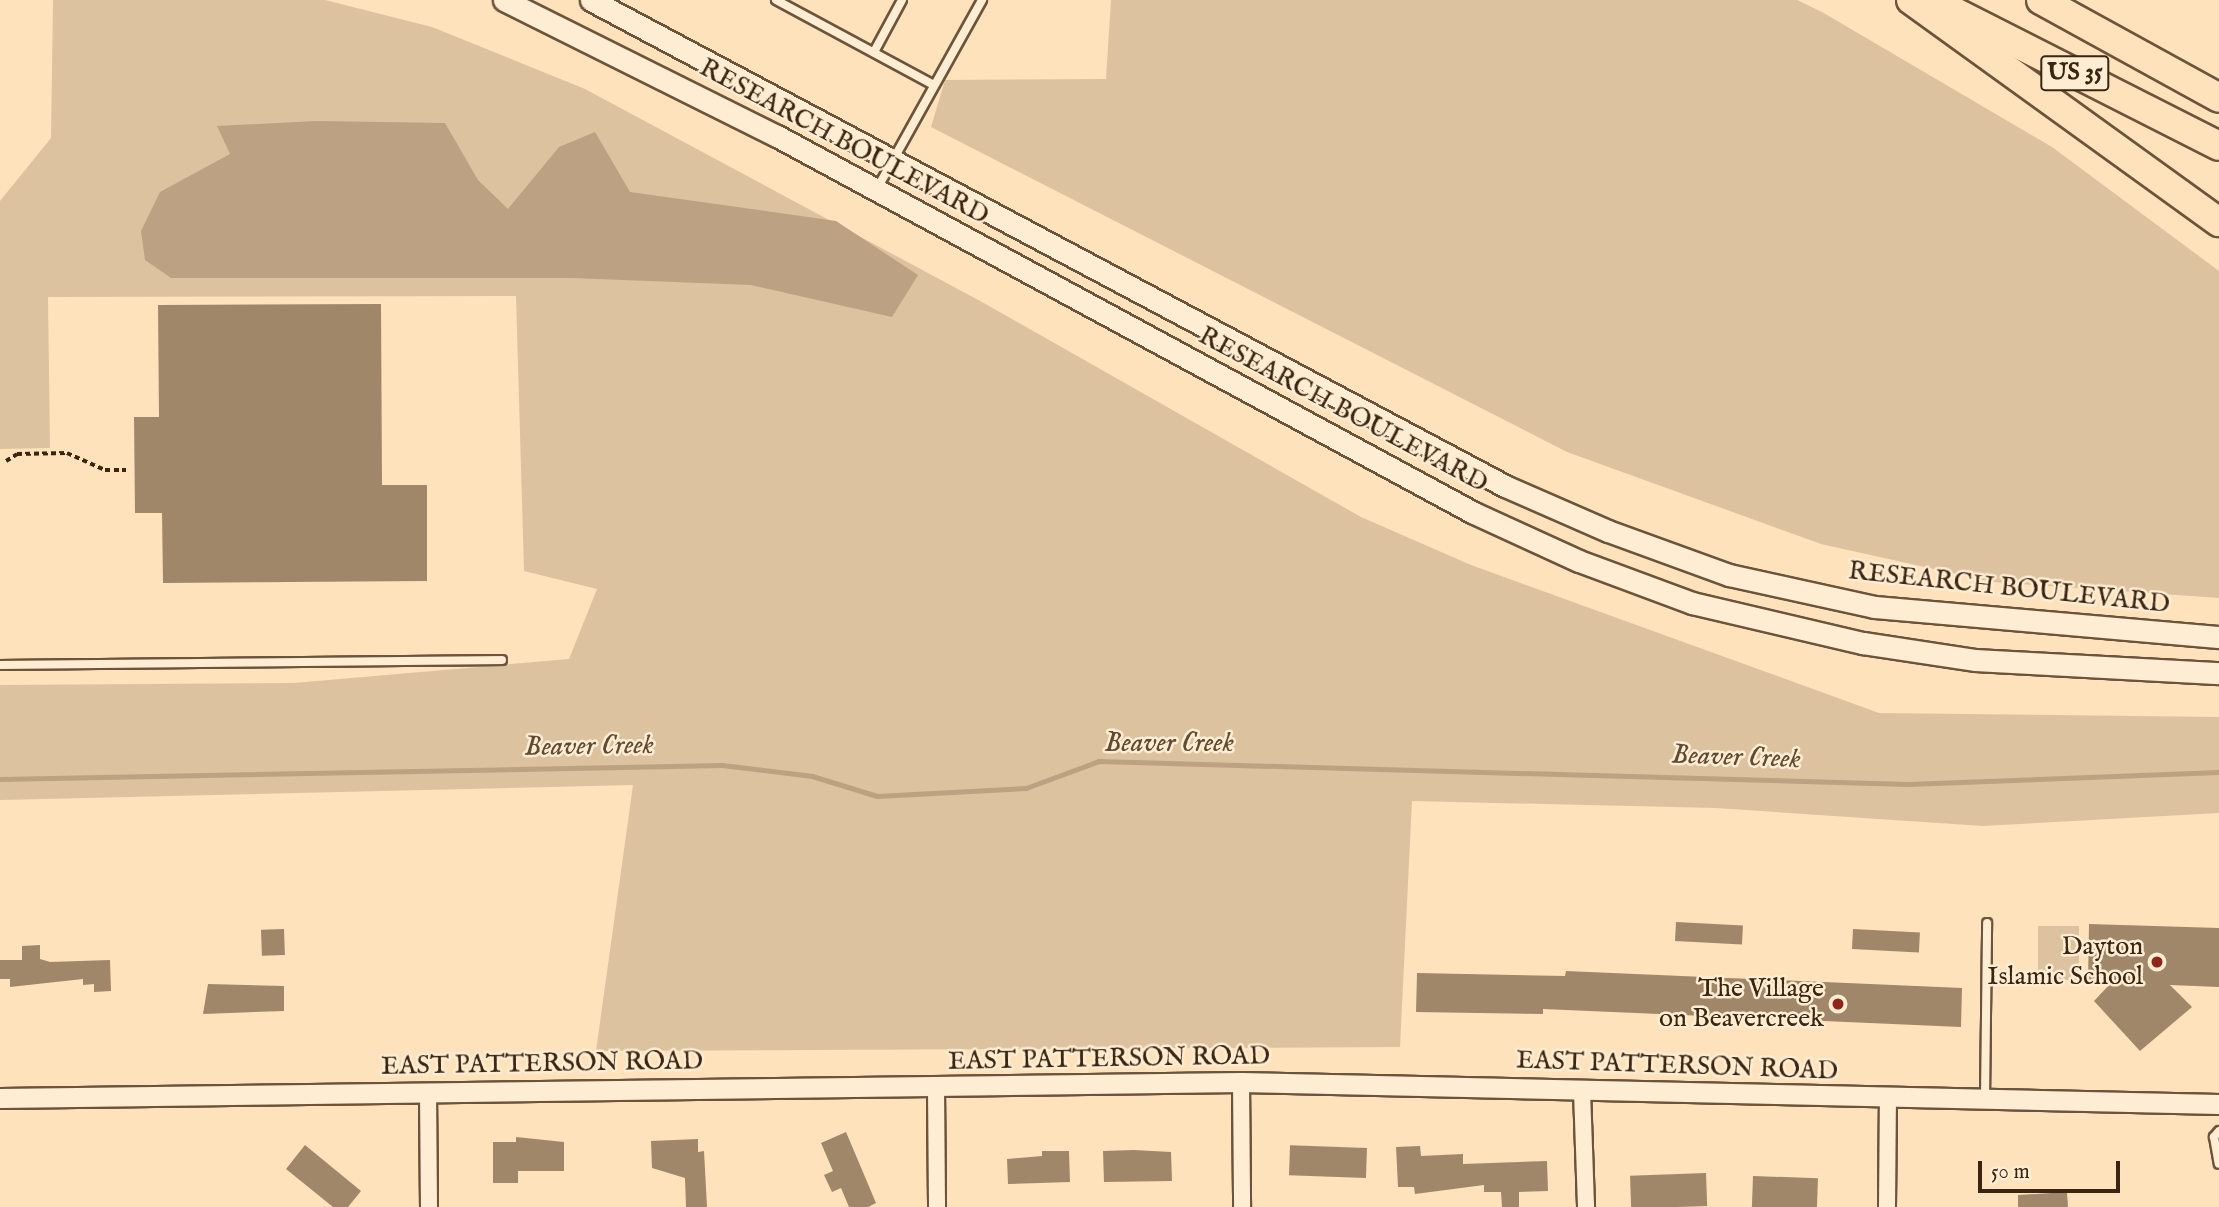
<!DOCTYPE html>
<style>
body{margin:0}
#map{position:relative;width:2219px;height:1207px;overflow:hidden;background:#fee2bc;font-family:"IM FELL English",serif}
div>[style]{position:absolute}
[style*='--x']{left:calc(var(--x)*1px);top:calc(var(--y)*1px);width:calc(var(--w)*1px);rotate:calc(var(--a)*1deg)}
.green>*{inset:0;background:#ddc29f;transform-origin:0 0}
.water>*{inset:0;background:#bca182}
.stream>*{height:5px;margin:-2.5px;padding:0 2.5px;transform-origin:2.5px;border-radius:2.5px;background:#bca182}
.building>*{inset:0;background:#a08769;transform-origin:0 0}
.path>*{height:3.5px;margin-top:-1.75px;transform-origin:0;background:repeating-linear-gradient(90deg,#3b2410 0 5px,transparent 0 8.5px)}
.roads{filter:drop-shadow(2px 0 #6c543b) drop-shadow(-2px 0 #6c543b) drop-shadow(0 2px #6c543b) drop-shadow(0 -2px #6c543b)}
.service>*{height:8px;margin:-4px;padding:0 4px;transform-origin:4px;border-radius:4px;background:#feecd3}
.minor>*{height:16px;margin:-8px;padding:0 8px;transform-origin:8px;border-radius:8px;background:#feecd3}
.tertiary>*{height:19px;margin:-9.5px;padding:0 9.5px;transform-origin:9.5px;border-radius:9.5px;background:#feecd3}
.secondary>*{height:21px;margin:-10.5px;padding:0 10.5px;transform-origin:10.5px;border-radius:10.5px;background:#feecd3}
.motorway>*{height:28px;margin:-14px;padding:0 14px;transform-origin:14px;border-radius:14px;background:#fee2bc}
.dots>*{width:19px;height:19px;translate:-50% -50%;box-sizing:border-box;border:4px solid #feecd3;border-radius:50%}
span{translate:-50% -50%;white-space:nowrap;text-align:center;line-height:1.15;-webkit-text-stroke:5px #feecd3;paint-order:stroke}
.shield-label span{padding:2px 5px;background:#feecd3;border:2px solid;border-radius:5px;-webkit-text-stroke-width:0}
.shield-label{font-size:24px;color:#3b2410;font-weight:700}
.street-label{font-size:26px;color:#3b2410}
.poi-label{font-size:26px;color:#3b2410}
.right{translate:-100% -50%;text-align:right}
.water-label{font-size:28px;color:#624a32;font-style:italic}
.scale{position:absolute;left:1978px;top:1161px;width:142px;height:32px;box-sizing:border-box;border:4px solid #3b2410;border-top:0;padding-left:9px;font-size:21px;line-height:24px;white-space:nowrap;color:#3b2410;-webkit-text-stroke:5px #feecd3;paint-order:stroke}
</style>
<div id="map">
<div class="green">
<i style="clip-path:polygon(53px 0,325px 0,432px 27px,585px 89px,982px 302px,1361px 517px,1471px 565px,1879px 713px,2219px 717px,2219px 813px,1983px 826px,1716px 808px,1412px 801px,1400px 1047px,596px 1051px,633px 785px,0 800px,0 685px,294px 683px,569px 659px,597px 589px,524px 571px,516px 296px,48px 297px,50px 448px,0 449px,0 201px,51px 138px)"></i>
<i style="clip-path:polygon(1111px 0,1797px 0,1822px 12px,2052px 147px,2219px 271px,2219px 598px,1992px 582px,1821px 544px,1567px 452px,931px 127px,945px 80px,1106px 79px)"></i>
<i style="left:2038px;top:926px;width:41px;height:54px"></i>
</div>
<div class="water">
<i style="clip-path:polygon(316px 121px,445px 123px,478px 180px,508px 209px,559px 147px,595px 132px,630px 192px,836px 221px,918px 275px,892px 317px,751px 285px,572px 278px,171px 278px,145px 260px,141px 231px,160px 192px,230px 154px,217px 126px)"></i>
</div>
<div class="stream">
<i style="--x:0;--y:779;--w:722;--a:-1.11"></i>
<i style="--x:722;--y:765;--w:91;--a:7"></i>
<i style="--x:812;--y:776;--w:68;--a:17.1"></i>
<i style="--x:877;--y:796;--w:149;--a:-3.1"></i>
<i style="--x:1026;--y:788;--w:78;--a:-20.3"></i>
<i style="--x:1099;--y:761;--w:809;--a:1.63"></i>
<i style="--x:1908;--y:784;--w:311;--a:-2.2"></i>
</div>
<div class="building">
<i style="clip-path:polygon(381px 304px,382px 485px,427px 485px,427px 581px,163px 583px,162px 513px,135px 513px,134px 417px,159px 417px,158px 305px)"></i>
<i style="left:1676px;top:922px;width:67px;height:19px;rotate:3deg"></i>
<i style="clip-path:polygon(2089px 924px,2219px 928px,2219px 987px,2170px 985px,2192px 1007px,2140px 1051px,2094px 1001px,2110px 984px,2088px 983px)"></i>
<i style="left:284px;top:929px;width:26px;height:23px;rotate:88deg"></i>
<i style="left:1853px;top:929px;width:67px;height:20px;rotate:3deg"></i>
<i style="clip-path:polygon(40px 945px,40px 959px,50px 962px,110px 960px,111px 991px,94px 992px,94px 984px,83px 985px,83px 979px,10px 987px,10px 979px,0 979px,0 960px,22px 960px,22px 946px)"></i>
<i style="clip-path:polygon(1566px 971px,1962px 988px,1961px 1027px,1543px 1009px,1543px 1014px,1416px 1012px,1417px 973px,1565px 976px)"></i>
<i style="clip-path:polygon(208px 984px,284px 986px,284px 1011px,203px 1014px)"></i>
<i style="clip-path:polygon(846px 1132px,876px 1203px,868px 1207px,849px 1207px,841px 1188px,832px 1192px,824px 1175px,833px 1171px,821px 1143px)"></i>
<i style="clip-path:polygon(516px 1137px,564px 1142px,564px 1171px,518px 1171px,518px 1183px,493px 1183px,493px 1142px,516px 1142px)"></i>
<i style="clip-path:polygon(698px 1139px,698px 1152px,704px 1151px,707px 1207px,686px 1207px,685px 1178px,652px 1168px,651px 1141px)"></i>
<i style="clip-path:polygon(305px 1145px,361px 1191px,348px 1207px,333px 1207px,286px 1169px)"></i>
<i style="clip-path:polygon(1420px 1146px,1421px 1156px,1463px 1154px,1463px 1164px,1547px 1161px,1548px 1191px,1519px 1192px,1519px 1207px,1502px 1207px,1501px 1192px,1484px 1192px,1484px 1185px,1415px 1194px,1414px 1187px,1398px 1187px,1396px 1147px)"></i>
<i style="left:1367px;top:1148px;width:30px;height:77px;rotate:92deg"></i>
<i style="clip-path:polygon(1134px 1150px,1171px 1152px,1172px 1181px,1104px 1182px,1103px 1151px)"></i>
<i style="clip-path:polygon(1042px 1151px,1069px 1151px,1070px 1182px,1008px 1184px,1007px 1159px,1042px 1156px)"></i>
<i style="left:1706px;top:1173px;width:33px;height:76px;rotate:88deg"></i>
<i style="left:1753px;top:1176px;width:65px;height:31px;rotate:2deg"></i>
<i style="clip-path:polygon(2067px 1192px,2068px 1207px,2018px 1207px,2018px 1195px)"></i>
</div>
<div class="path">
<i style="--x:6;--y:461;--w:13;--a:-32"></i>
<i style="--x:17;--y:454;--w:50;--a:-1.1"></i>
<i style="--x:67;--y:453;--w:42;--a:24.1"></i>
<i style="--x:105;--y:470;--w:21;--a:0"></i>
</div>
<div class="roads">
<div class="service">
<i style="--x:776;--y:0;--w:179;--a:28.3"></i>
<i style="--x:874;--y:52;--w:59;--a:-61.7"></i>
<i style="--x:878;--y:187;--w:214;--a:-60.9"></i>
<i style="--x:0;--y:665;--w:502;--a:-0.57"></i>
<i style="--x:1985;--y:1098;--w:175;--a:-89.3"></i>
<i style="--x:2219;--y:1131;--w:8;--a:130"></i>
<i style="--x:2214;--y:1137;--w:27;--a:80"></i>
</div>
<div class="minor">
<i style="--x:1241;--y:1082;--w:125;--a:89.5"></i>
<i style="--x:936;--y:1088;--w:119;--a:89.5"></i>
<i style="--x:1582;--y:1091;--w:116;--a:88"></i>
<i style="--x:428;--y:1092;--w:115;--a:89.5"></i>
<i style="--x:1887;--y:1207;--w:108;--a:-89.5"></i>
</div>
<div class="tertiary">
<i style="--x:0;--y:1098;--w:1241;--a:-0.74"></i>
<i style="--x:1241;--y:1082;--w:978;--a:1.29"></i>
</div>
<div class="secondary">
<i style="--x:504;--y:0;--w:305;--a:26.5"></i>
<i style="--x:777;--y:136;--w:792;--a:28.41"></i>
<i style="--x:1474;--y:513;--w:115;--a:24.6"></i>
<i style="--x:1579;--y:561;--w:121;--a:20.4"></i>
<i style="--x:1692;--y:603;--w:176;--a:13.2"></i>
<i style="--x:1863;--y:643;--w:114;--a:8.6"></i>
<i style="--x:1976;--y:660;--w:243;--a:3.1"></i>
<i style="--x:591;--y:0;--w:1035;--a:28"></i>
<i style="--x:1505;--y:486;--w:112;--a:23.6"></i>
<i style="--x:1608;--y:531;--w:129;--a:20"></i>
<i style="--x:1729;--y:575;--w:148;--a:12.4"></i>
<i style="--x:1874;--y:607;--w:346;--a:5"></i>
</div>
<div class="motorway">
<i style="--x:1911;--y:0;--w:380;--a:35.8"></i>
<i style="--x:2041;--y:0;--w:203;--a:28.8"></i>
<i style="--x:1943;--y:6;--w:309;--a:26.9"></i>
</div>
</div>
<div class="dots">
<i style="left:2157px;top:962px;background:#8f2418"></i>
<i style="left:1838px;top:1004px;background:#8f2418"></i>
</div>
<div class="shield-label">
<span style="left:2075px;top:73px">US 35</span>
</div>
<div class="street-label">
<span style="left:844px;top:142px;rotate:28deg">RESEARCH BOULEVARD</span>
<span style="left:1343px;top:410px;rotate:28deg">RESEARCH BOULEVARD</span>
<span style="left:2009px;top:588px;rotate:6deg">RESEARCH BOULEVARD</span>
<span style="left:1109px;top:1059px;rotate:-1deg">EAST PATTERSON ROAD</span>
<span style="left:542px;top:1064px;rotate:-1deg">EAST PATTERSON ROAD</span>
<span style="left:1677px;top:1066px;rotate:2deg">EAST PATTERSON ROAD</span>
</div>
<div class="poi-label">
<span class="right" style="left:2143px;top:962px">Dayton<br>Islamic School</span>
<span class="right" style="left:1824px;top:1004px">The Village<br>on Beavercreek</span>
</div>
<div class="water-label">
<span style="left:1169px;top:744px">Beaver Creek</span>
<span style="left:589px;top:747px;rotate:-1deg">Beaver Creek</span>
<span style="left:1736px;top:758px;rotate:2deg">Beaver Creek</span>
</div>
<div class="scale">50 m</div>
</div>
